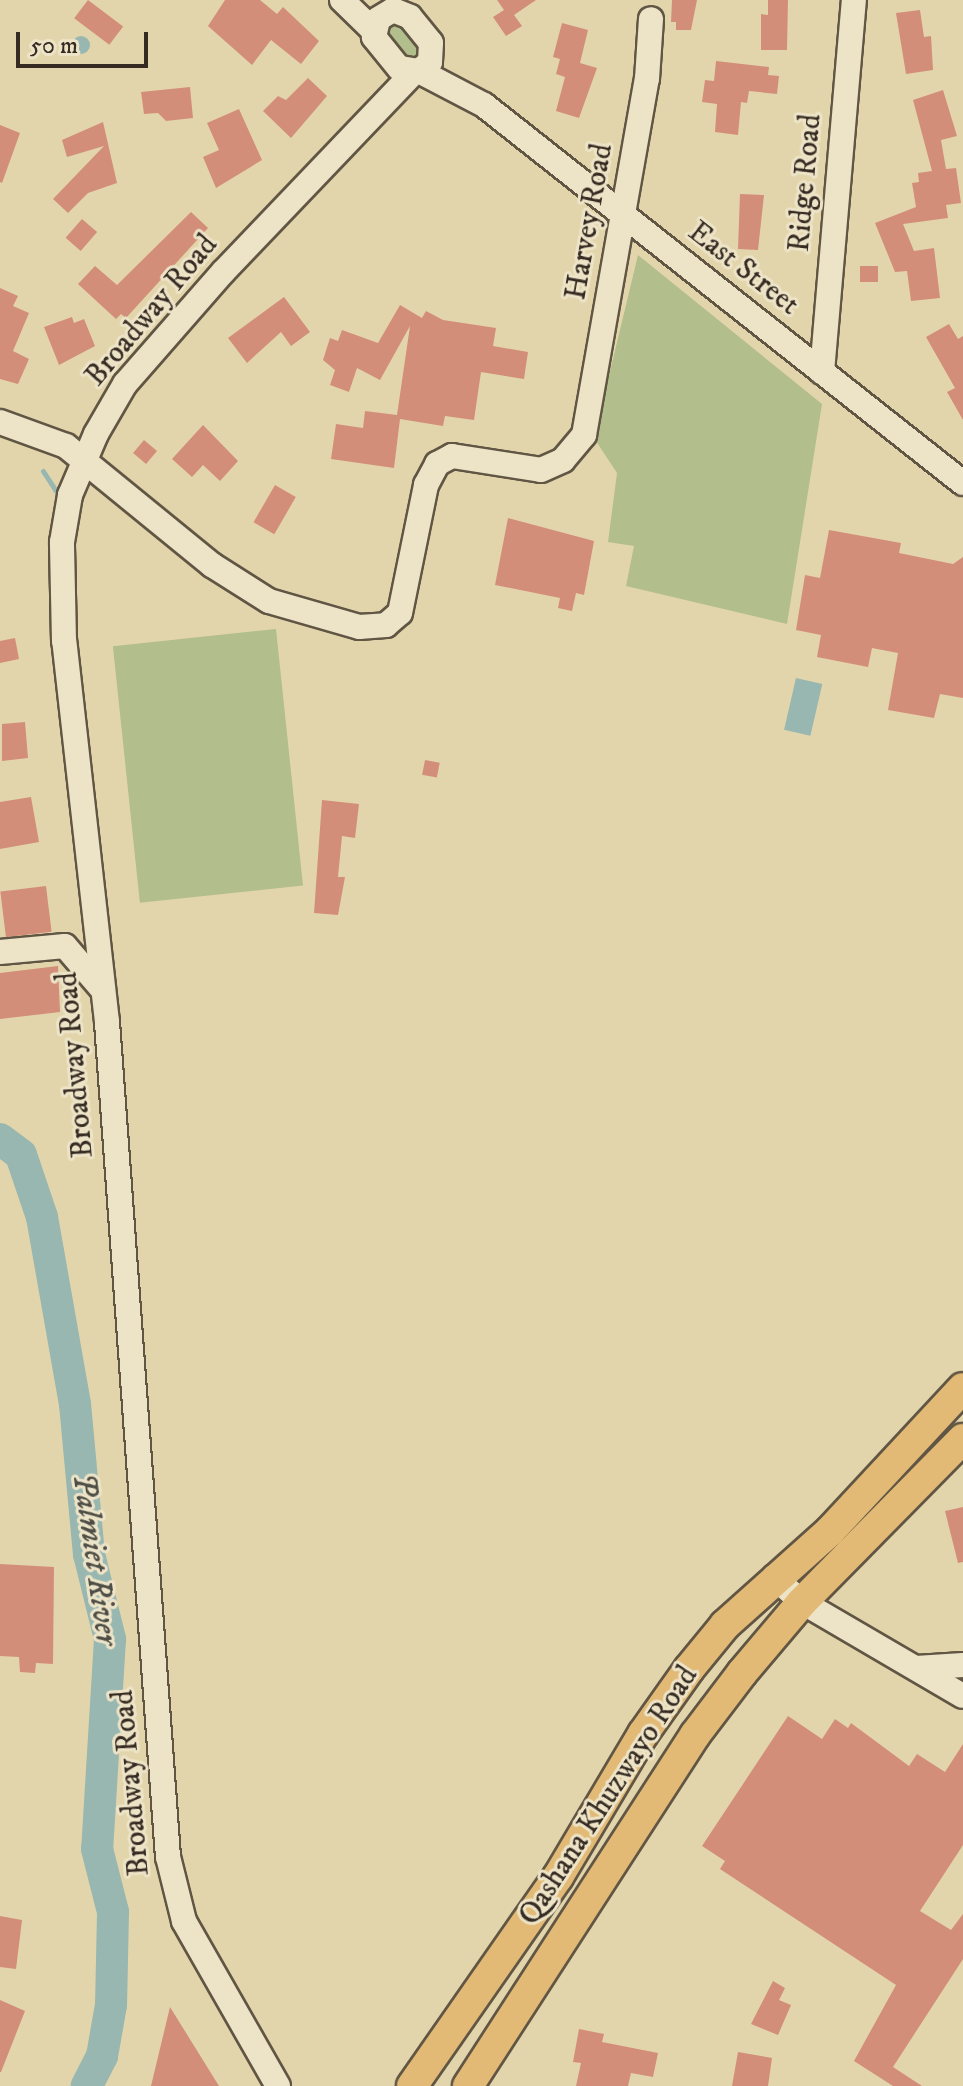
<!DOCTYPE html>
<style>
body{margin:0}
#map{position:relative;width:963px;height:2086px;overflow:hidden;background:#e3d5ab;font-family:"IM FELL DW Pica",serif}
div>[style]{position:absolute}
[style*='--x']{left:calc(var(--x)*1px);top:calc(var(--y)*1px);width:calc(var(--w)*1px);rotate:calc(var(--a)*1deg)}
.green>*{inset:0;background:#b2be8b;transform-origin:0 0}
.water>*{inset:0;background:#97b7b0;transform-origin:0 0}
.round{border-radius:50%}
.stream>*{height:5px;margin:-2.5px;padding:0 2.5px;transform-origin:2.5px;border-radius:2.5px;background:#97b7b0}
.river>*{height:32px;margin:-16px;padding:0 16px;transform-origin:16px;border-radius:16px;background:#97b7b0}
.building>*{inset:0;background:#d38e79;transform-origin:0 0}
.roads{filter:drop-shadow(2px 0 #615644) drop-shadow(-2px 0 #615644) drop-shadow(0 2px #615644) drop-shadow(0 -2px #615644)}
.minor>*{height:24px;margin:-12px;padding:0 12px;transform-origin:12px;border-radius:12px;background:#ede4c8}
.major>*{height:30px;margin:-15px;padding:0 15px;transform-origin:15px;border-radius:15px;background:#e2ba76}
span{translate:-50% -50%;white-space:nowrap;text-align:center;line-height:1.15;-webkit-text-stroke:6px #ede4c8;paint-order:stroke}
.street-label{font-size:30px;color:#362b22}
.water-label{font-size:32px;color:#4e4e46;font-style:italic}
.scale{position:absolute;left:16px;top:32px;width:132px;height:36px;box-sizing:border-box;border:4px solid #362b22;border-top:0;padding-left:10px;font-size:24px;line-height:28px;white-space:nowrap;color:#362b22;-webkit-text-stroke:6px #ede4c8;paint-order:stroke}
</style>
<div id="map">
<div class="green">
<i style="clip-path:polygon(400px 19px,425px 53px,410px 67px,380px 29px)"></i>
<i style="clip-path:polygon(638px 255px,822px 404px,787px 624px,626px 586px,634px 546px,608px 542px,617px 473px,594px 438px)"></i>
<i style="left:276px;top:629px;width:258px;height:164px;rotate:84deg"></i>
</div>
<div class="water">
<i class="round" style="left:72px;top:36px;width:18px;height:18px"></i>
<i style="left:796px;top:678px;width:27px;height:53px;rotate:13deg"></i>
</div>
<div class="stream">
<i style="--x:43;--y:471;--w:30;--a:57"></i>
</div>
<div class="river">
<i style="--x:0;--y:1139;--w:26;--a:37"></i>
<i style="--x:21;--y:1155;--w:65;--a:71.3"></i>
<i style="--x:42;--y:1217;--w:190;--a:80"></i>
<i style="--x:75;--y:1404;--w:151;--a:84.7"></i>
<i style="--x:89;--y:1554;--w:88;--a:76.1"></i>
<i style="--x:110;--y:1639;--w:210;--a:93.5"></i>
<i style="--x:97;--y:1849;--w:65;--a:75.7"></i>
<i style="--x:113;--y:1912;--w:93;--a:91.2"></i>
<i style="--x:111;--y:2005;--w:52;--a:100"></i>
<i style="--x:102;--y:2056;--w:34;--a:117"></i>
</div>
<div class="building">
<i style="left:88px;top:0;width:44px;height:23px;rotate:37deg"></i>
<i style="clip-path:polygon(225px 0,260px 0,277px 14px,283px 7px,319px 41px,301px 64px,271px 40px,252px 65px,208px 26px)"></i>
<i style="clip-path:polygon(497px 0,536px 0,514px 15px,522px 26px,506px 36px,493px 17px,504px 10px)"></i>
<i style="clip-path:polygon(672px 0,697px 0,691px 30px,676px 30px,676px 22px,671px 22px)"></i>
<i style="clip-path:polygon(768px 0,788px 0,787px 50px,761px 50px,761px 14px,768px 15px)"></i>
<i style="clip-path:polygon(920px 10px,924px 37px,931px 36px,933px 70px,906px 74px,896px 13px)"></i>
<i style="clip-path:polygon(562px 23px,588px 30px,580px 63px,597px 68px,579px 118px,556px 111px,565px 77px,556px 74px,560px 59px,553px 57px)"></i>
<i style="clip-path:polygon(716px 61px,769px 67px,768px 75px,779px 76px,777px 94px,749px 91px,747px 103px,741px 102px,738px 135px,715px 132px,717px 104px,702px 102px,705px 80px,714px 81px)"></i>
<i style="clip-path:polygon(308px 78px,327px 96px,291px 138px,263px 111px,278px 96px,286px 100px)"></i>
<i style="clip-path:polygon(190px 87px,193px 118px,166px 121px,158px 113px,144px 114px,141px 92px)"></i>
<i style="clip-path:polygon(943px 90px,957px 136px,941px 140px,946px 169px,956px 168px,961px 203px,946px 205px,948px 218px,903px 224px,914px 251px,934px 248px,940px 298px,911px 301px,907px 271px,895px 272px,875px 223px,916px 207px,912px 183px,919px 182px,918px 173px,932px 171px,913px 100px)"></i>
<i style="clip-path:polygon(239px 109px,262px 160px,216px 188px,203px 157px,219px 150px,207px 123px)"></i>
<i style="clip-path:polygon(103px 122px,117px 183px,88px 193px,68px 213px,53px 199px,104px 146px,67px 157px,62px 140px)"></i>
<i style="clip-path:polygon(0 125px,20px 133px,2px 183px,0 182px)"></i>
<i style="clip-path:polygon(740px 194px,764px 195px,758px 250px,738px 249px)"></i>
<i style="clip-path:polygon(191px 212px,208px 228px,126px 318px,121px 314px,116px 319px,78px 284px,95px 266px,117px 285px)"></i>
<i style="left:82px;top:219px;width:20px;height:25px;rotate:41deg"></i>
<i style="left:878px;top:266px;width:16px;height:18px;rotate:90deg"></i>
<i style="clip-path:polygon(0 288px,18px 296px,13px 306px,29px 313px,13px 351px,29px 359px,18px 384px,0 379px)"></i>
<i style="clip-path:polygon(284px 297px,310px 332px,291px 346px,281px 332px,247px 363px,228px 338px)"></i>
<i style="clip-path:polygon(400px 305px,422px 318px,426px 311px,443px 320px,496px 328px,493px 346px,528px 352px,524px 379px,481px 372px,474px 420px,445px 416px,443px 426px,400px 419px,394px 468px,331px 459px,336px 424px,363px 428px,365px 411px,397px 415px,410px 326px,380px 380px,357px 368px,349px 392px,330px 385px,335px 370px,323px 360px,330px 338px,338px 341px,342px 330px,378px 343px)"></i>
<i style="clip-path:polygon(72px 317px,74px 323px,84px 319px,95px 346px,59px 365px,44px 327px)"></i>
<i style="clip-path:polygon(949px 324px,958px 339px,963px 336px,963px 420px,947px 392px,955px 388px,926px 337px)"></i>
<i style="clip-path:polygon(203px 425px,238px 461px,220px 481px,203px 465px,192px 477px,172px 459px)"></i>
<i style="left:144px;top:440px;width:17px;height:17px;rotate:40deg"></i>
<i style="left:275px;top:485px;width:24px;height:43px;rotate:30deg"></i>
<i style="clip-path:polygon(508px 518px,594px 541px,584px 595px,576px 593px,572px 611px,558px 608px,560px 598px,495px 585px)"></i>
<i style="clip-path:polygon(829px 530px,901px 543px,899px 553px,953px 564px,963px 557px,963px 698px,940px 694px,934px 718px,888px 710px,898px 653px,872px 648px,868px 667px,817px 657px,821px 635px,796px 630px,805px 575px,820px 578px)"></i>
<i style="clip-path:polygon(15px 638px,19px 659px,0 663px,0 641px)"></i>
<i style="clip-path:polygon(25px 722px,28px 758px,2px 761px,2px 724px)"></i>
<i style="left:425px;top:760px;width:15px;height:15px;rotate:11deg"></i>
<i style="clip-path:polygon(31px 797px,39px 842px,0 849px,0 802px)"></i>
<i style="clip-path:polygon(322px 800px,359px 804px,355px 838px,342px 836px,338px 877px,345px 877px,338px 915px,314px 913px)"></i>
<i style="left:46px;top:886px;width:46px;height:46px;rotate:83deg"></i>
<i style="clip-path:polygon(58px 966px,60px 1012px,0 1019px,0 973px)"></i>
<i style="clip-path:polygon(963px 1507px,963px 1562px,958px 1563px,945px 1511px)"></i>
<i style="clip-path:polygon(0 1564px,54px 1567px,53px 1664px,36px 1663px,35px 1673px,20px 1672px,19px 1657px,0 1656px)"></i>
<i style="clip-path:polygon(788px 1716px,822px 1739px,835px 1719px,848px 1728px,851px 1723px,909px 1766px,917px 1754px,945px 1772px,963px 1744px,963px 1845px,920px 1911px,951px 1930px,963px 1914px,963px 1959px,893px 2067px,922px 2086px,893px 2086px,854px 2061px,896px 1985px,720px 1869px,725px 1861px,702px 1846px)"></i>
<i style="clip-path:polygon(0 1916px,22px 1920px,16px 1969px,0 1967px)"></i>
<i style="clip-path:polygon(773px 1981px,785px 1988px,779px 2000px,791px 2005px,778px 2035px,751px 2024px)"></i>
<i style="clip-path:polygon(0 2000px,25px 2011px,1px 2072px,0 2072px)"></i>
<i style="clip-path:polygon(170px 2007px,219px 2086px,151px 2086px)"></i>
<i style="clip-path:polygon(579px 2029px,604px 2034px,602px 2042px,658px 2053px,653px 2077px,631px 2073px,628px 2086px,576px 2086px,581px 2063px,573px 2062px)"></i>
<i style="clip-path:polygon(738px 2052px,772px 2058px,768px 2086px,732px 2086px)"></i>
</div>
<div class="roads">
<div class="minor">
<i style="--x:342;--y:0;--w:45;--a:44.1"></i>
<i style="--x:393;--y:10;--w:18;--a:22"></i>
<i style="--x:410;--y:17;--w:33;--a:51"></i>
<i style="--x:431;--y:43;--w:19;--a:93"></i>
<i style="--x:430;--y:62;--w:14;--a:141"></i>
<i style="--x:419;--y:71;--w:20;--a:-171"></i>
<i style="--x:399;--y:68;--w:40;--a:-129"></i>
<i style="--x:374;--y:37;--w:18;--a:-77"></i>
<i style="--x:378;--y:19;--w:17;--a:-31"></i>
<i style="--x:419;--y:71;--w:73;--a:27.6"></i>
<i style="--x:484;--y:105;--w:610;--a:38.28"></i>
<i style="--x:822;--y:372;--w:373;--a:-85.1"></i>
<i style="--x:0;--y:422;--w:70;--a:20"></i>
<i style="--x:66;--y:446;--w:188;--a:39.2"></i>
<i style="--x:212;--y:565;--w:67;--a:32.3"></i>
<i style="--x:269;--y:601;--w:94;--a:16.1"></i>
<i style="--x:359;--y:627;--w:27;--a:-4"></i>
<i style="--x:386;--y:625;--w:18;--a:-41"></i>
<i style="--x:400;--y:613;--w:131;--a:-78.5"></i>
<i style="--x:426;--y:485;--w:24;--a:-62"></i>
<i style="--x:437;--y:464;--w:17;--a:-28"></i>
<i style="--x:452;--y:456;--w:90;--a:8.9"></i>
<i style="--x:541;--y:470;--w:24;--a:-24"></i>
<i style="--x:563;--y:460;--w:33;--a:-50"></i>
<i style="--x:584;--y:435;--w:362;--a:-80"></i>
<i style="--x:647;--y:79;--w:60;--a:-86.2"></i>
<i style="--x:0;--y:952;--w:65;--a:-5.3"></i>
<i style="--x:65;--y:946;--w:57;--a:49.3"></i>
<i style="--x:774;--y:1577;--w:38;--a:42"></i>
<i style="--x:802;--y:1602;--w:186;--a:30.3"></i>
<i style="--x:916;--y:1668;--w:47;--a:-3.7"></i>
<i style="--x:278;--y:2086;--w:190;--a:-119.7"></i>
<i style="--x:184;--y:1921;--w:66;--a:-104"></i>
<i style="--x:168;--y:1857;--w:837;--a:-94.18"></i>
<i style="--x:107;--y:1022;--w:383;--a:-96.4"></i>
<i style="--x:64;--y:641;--w:99;--a:-91.2"></i>
<i style="--x:62;--y:542;--w:48;--a:-80.3"></i>
<i style="--x:70;--y:495;--w:66;--a:-66.9"></i>
<i style="--x:96;--y:434;--w:58;--a:-59.9"></i>
<i style="--x:125;--y:384;--w:150;--a:-48.8"></i>
<i style="--x:224;--y:271;--w:275;--a:-46.3"></i>
</div>
<div class="major">
<i style="--x:412;--y:2086;--w:255;--a:-55.1"></i>
<i style="--x:558;--y:1877;--w:166;--a:-59.3"></i>
<i style="--x:643;--y:1734;--w:80;--a:-54.7"></i>
<i style="--x:689;--y:1669;--w:57;--a:-50.7"></i>
<i style="--x:725;--y:1625;--w:141;--a:-41.8"></i>
<i style="--x:830;--y:1531;--w:195;--a:-47.1"></i>
<i style="--x:468;--y:2086;--w:418;--a:-57.1"></i>
<i style="--x:695;--y:1735;--w:78;--a:-52.8"></i>
<i style="--x:742;--y:1673;--w:93;--a:-49.8"></i>
<i style="--x:802;--y:1602;--w:229;--a:-45.4"></i>
</div>
</div>
<div class="street-label">
<span style="left:806px;top:183px;rotate:-85deg">Ridge Road</span>
<span style="left:590px;top:222px;rotate:-80deg">Harvey Road</span>
<span style="left:743px;top:269px;rotate:38deg">East Street</span>
<span style="left:152px;top:311px;rotate:-50deg">Broadway Road</span>
<span style="left:76px;top:1065px;rotate:-95deg">Broadway Road</span>
<span style="left:132px;top:1783px;rotate:-95deg">Broadway Road</span>
<span style="left:609px;top:1796px;rotate:-57deg">Qashana Khuzwayo Road</span>
</div>
<div class="water-label">
<span style="left:94px;top:1559px;rotate:82deg">Palmiet River</span>
</div>
<div class="scale">50 m</div>
</div>
